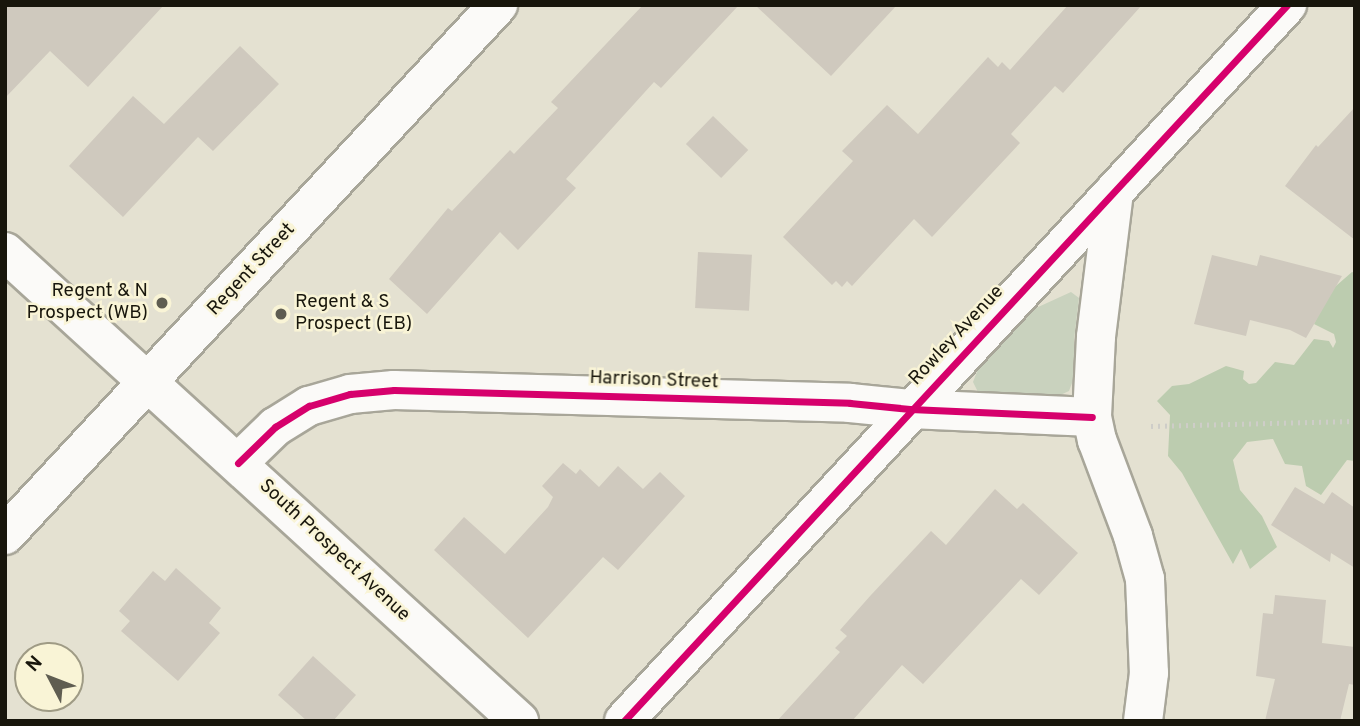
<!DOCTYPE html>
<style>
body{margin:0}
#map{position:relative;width:1360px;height:726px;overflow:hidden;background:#e4e1d1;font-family:Overpass,sans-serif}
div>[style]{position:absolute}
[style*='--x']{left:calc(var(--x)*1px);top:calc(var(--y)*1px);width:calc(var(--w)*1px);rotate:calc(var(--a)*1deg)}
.green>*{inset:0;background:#c9d2be}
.forest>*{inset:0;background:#bcccaf}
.building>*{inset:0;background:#cfc9be;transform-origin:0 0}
.path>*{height:4.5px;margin-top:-2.25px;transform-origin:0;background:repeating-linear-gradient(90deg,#cecdc8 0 2px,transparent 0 7px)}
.roads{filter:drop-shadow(2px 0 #a8a699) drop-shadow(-2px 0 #a8a699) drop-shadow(0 2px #a8a699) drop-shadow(0 -2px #a8a699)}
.street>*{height:38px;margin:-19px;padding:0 19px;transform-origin:19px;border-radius:19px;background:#fbfaf8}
.secondary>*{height:38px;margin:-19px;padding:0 19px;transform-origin:19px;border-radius:19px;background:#fbfaf8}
.cycleway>*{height:7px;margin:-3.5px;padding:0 3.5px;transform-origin:3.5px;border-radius:3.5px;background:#d6006c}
.dots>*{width:19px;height:19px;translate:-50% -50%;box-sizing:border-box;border:4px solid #f9f4d6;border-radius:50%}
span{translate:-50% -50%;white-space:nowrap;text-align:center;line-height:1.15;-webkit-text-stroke:5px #f9f4d6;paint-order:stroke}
.street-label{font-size:19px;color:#18160c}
.poi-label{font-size:19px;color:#18160c}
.right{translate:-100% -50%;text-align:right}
.left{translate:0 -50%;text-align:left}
.frame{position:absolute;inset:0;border:7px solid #18160c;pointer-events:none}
.north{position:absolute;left:14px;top:642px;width:70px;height:70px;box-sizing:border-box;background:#f9f4d6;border:2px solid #9f9b85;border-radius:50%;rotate:312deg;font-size:19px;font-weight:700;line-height:28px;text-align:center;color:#18160c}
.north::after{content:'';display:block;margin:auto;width:24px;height:32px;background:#5f5d51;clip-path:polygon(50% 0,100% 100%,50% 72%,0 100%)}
</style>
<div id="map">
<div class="green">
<i style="clip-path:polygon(1071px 292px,1079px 298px,1074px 340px,1075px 375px,1069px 391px,1056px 397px,987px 396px,978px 392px,973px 382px,980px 364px,1020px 321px,1036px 308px)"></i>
</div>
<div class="forest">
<i style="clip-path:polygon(1352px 272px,1355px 273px,1355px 461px,1347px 460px,1321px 495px,1306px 486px,1302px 466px,1285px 464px,1273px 439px,1247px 442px,1233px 460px,1240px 490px,1262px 516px,1277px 547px,1250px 569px,1241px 549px,1233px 564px,1182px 473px,1168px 456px,1170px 415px,1157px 401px,1172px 386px,1189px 384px,1226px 366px,1244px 371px,1243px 379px,1249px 384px,1256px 383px,1275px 362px,1294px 365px,1314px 339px,1329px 341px,1333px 348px,1336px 342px,1334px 334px,1314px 324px,1329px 292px)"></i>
</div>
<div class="building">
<i style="clip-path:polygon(5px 5px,164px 5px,88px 87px,50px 51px,5px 98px)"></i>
<i style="clip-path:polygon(643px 5px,739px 5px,661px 88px,654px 82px,566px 179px,576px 188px,518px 250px,500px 232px,427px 314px,389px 279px,448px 208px,452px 211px,510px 150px,514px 154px,558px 108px,551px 102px)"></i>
<i style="clip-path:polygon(755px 5px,897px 5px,831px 76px)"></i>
<i style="clip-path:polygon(1068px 5px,1142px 5px,1063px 93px,1055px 86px,1011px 134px,1020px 143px,932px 237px,914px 219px,852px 286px,847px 281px,842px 287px,836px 281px,832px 285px,783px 237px,853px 161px,842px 151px,887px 105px,918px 134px,988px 57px,998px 67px,1002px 62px,1010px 70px)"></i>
<i style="clip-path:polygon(240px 46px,279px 84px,213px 151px,198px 137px,123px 217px,69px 166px,133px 96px,164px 124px)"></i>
<i style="clip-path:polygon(1355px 107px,1355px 240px,1285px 186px,1316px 145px,1318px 147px)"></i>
<i style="left:713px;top:116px;width:49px;height:39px;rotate:44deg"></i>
<i style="left:698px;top:252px;width:54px;height:56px;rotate:3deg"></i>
<i style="clip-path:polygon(1212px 255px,1257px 266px,1260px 255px,1342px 276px,1306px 338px,1290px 330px,1250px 320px,1246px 336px,1194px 324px)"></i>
<i style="clip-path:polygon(563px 463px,576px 474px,580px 469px,599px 487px,618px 466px,643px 489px,660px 472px,685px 496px,618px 570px,603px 557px,528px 638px,434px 550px,464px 517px,505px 554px,548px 507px,553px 497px,542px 486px)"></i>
<i style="clip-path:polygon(1295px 487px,1324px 504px,1332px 492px,1355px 508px,1355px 568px,1331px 553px,1330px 562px,1271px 525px)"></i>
<i style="clip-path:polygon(995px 489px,1017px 509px,1023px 503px,1078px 553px,1039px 595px,1021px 579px,923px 684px,902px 665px,852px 721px,777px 721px,840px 652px,835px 648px,847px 636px,840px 630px,871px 595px,931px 531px,946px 545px)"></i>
<i style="clip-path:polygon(176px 568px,221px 608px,209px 623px,220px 633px,178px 681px,121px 631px,130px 621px,119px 611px,153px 571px,165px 581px)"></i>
<i style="clip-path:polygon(1275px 595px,1326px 600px,1322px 643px,1355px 647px,1355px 685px,1349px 684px,1340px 721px,1265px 721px,1275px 679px,1256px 676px,1263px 613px,1273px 614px)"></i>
<i style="clip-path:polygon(313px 656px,356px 695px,333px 721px,307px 721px,278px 695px)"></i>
</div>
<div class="path">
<i style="--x:1151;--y:426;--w:204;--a:-1.4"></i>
</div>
<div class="roads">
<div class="street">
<i style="--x:1114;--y:192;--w:146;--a:97.1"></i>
<i style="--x:1096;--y:337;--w:80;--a:92.9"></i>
<i style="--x:1092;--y:417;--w:24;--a:78"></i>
<i style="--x:1097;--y:440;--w:103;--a:69.4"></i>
<i style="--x:1133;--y:536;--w:45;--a:74.4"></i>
<i style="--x:1145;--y:579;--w:94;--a:87.6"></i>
<i style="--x:1149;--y:673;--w:48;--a:97.1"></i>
<i style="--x:5;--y:252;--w:696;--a:42.38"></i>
<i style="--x:238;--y:463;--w:52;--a:-44.2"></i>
<i style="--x:275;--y:427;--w:40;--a:-32"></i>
<i style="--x:309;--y:406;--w:43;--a:-16.3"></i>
<i style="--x:350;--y:394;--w:44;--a:-5.2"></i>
<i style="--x:394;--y:390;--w:456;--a:1.6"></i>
<i style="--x:850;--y:403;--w:60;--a:5.7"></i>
<i style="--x:910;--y:409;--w:182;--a:2.5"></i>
<i style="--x:624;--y:721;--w:976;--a:-47.2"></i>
</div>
<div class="secondary">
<i style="--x:5;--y:535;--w:724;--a:-47.07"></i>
</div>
</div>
<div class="cycleway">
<i style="--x:238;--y:463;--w:52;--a:-44.2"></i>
<i style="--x:275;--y:427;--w:40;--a:-32"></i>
<i style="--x:309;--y:406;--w:43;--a:-16.3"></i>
<i style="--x:350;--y:394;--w:44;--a:-5.2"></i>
<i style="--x:394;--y:390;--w:456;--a:1.6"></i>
<i style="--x:850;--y:403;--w:60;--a:5.7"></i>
<i style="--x:910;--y:409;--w:182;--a:2.5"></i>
<i style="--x:624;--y:721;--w:976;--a:-47.2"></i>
</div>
<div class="dots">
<i style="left:162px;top:303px;background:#5f5d51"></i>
<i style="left:281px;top:314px;background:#5f5d51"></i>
</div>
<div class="street-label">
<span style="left:252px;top:270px;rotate:-47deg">Regent Street</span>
<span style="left:957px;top:336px;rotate:-47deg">Rowley Avenue</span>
<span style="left:654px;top:381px;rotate:2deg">Harrison Street</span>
<span style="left:334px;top:551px;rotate:43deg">South Prospect Avenue</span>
</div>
<div class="poi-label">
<span class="right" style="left:148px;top:303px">Regent &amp; N<br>Prospect (WB)</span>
<span class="left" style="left:295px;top:314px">Regent &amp; S<br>Prospect (EB)</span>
</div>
<div class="frame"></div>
<div class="north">N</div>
</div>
